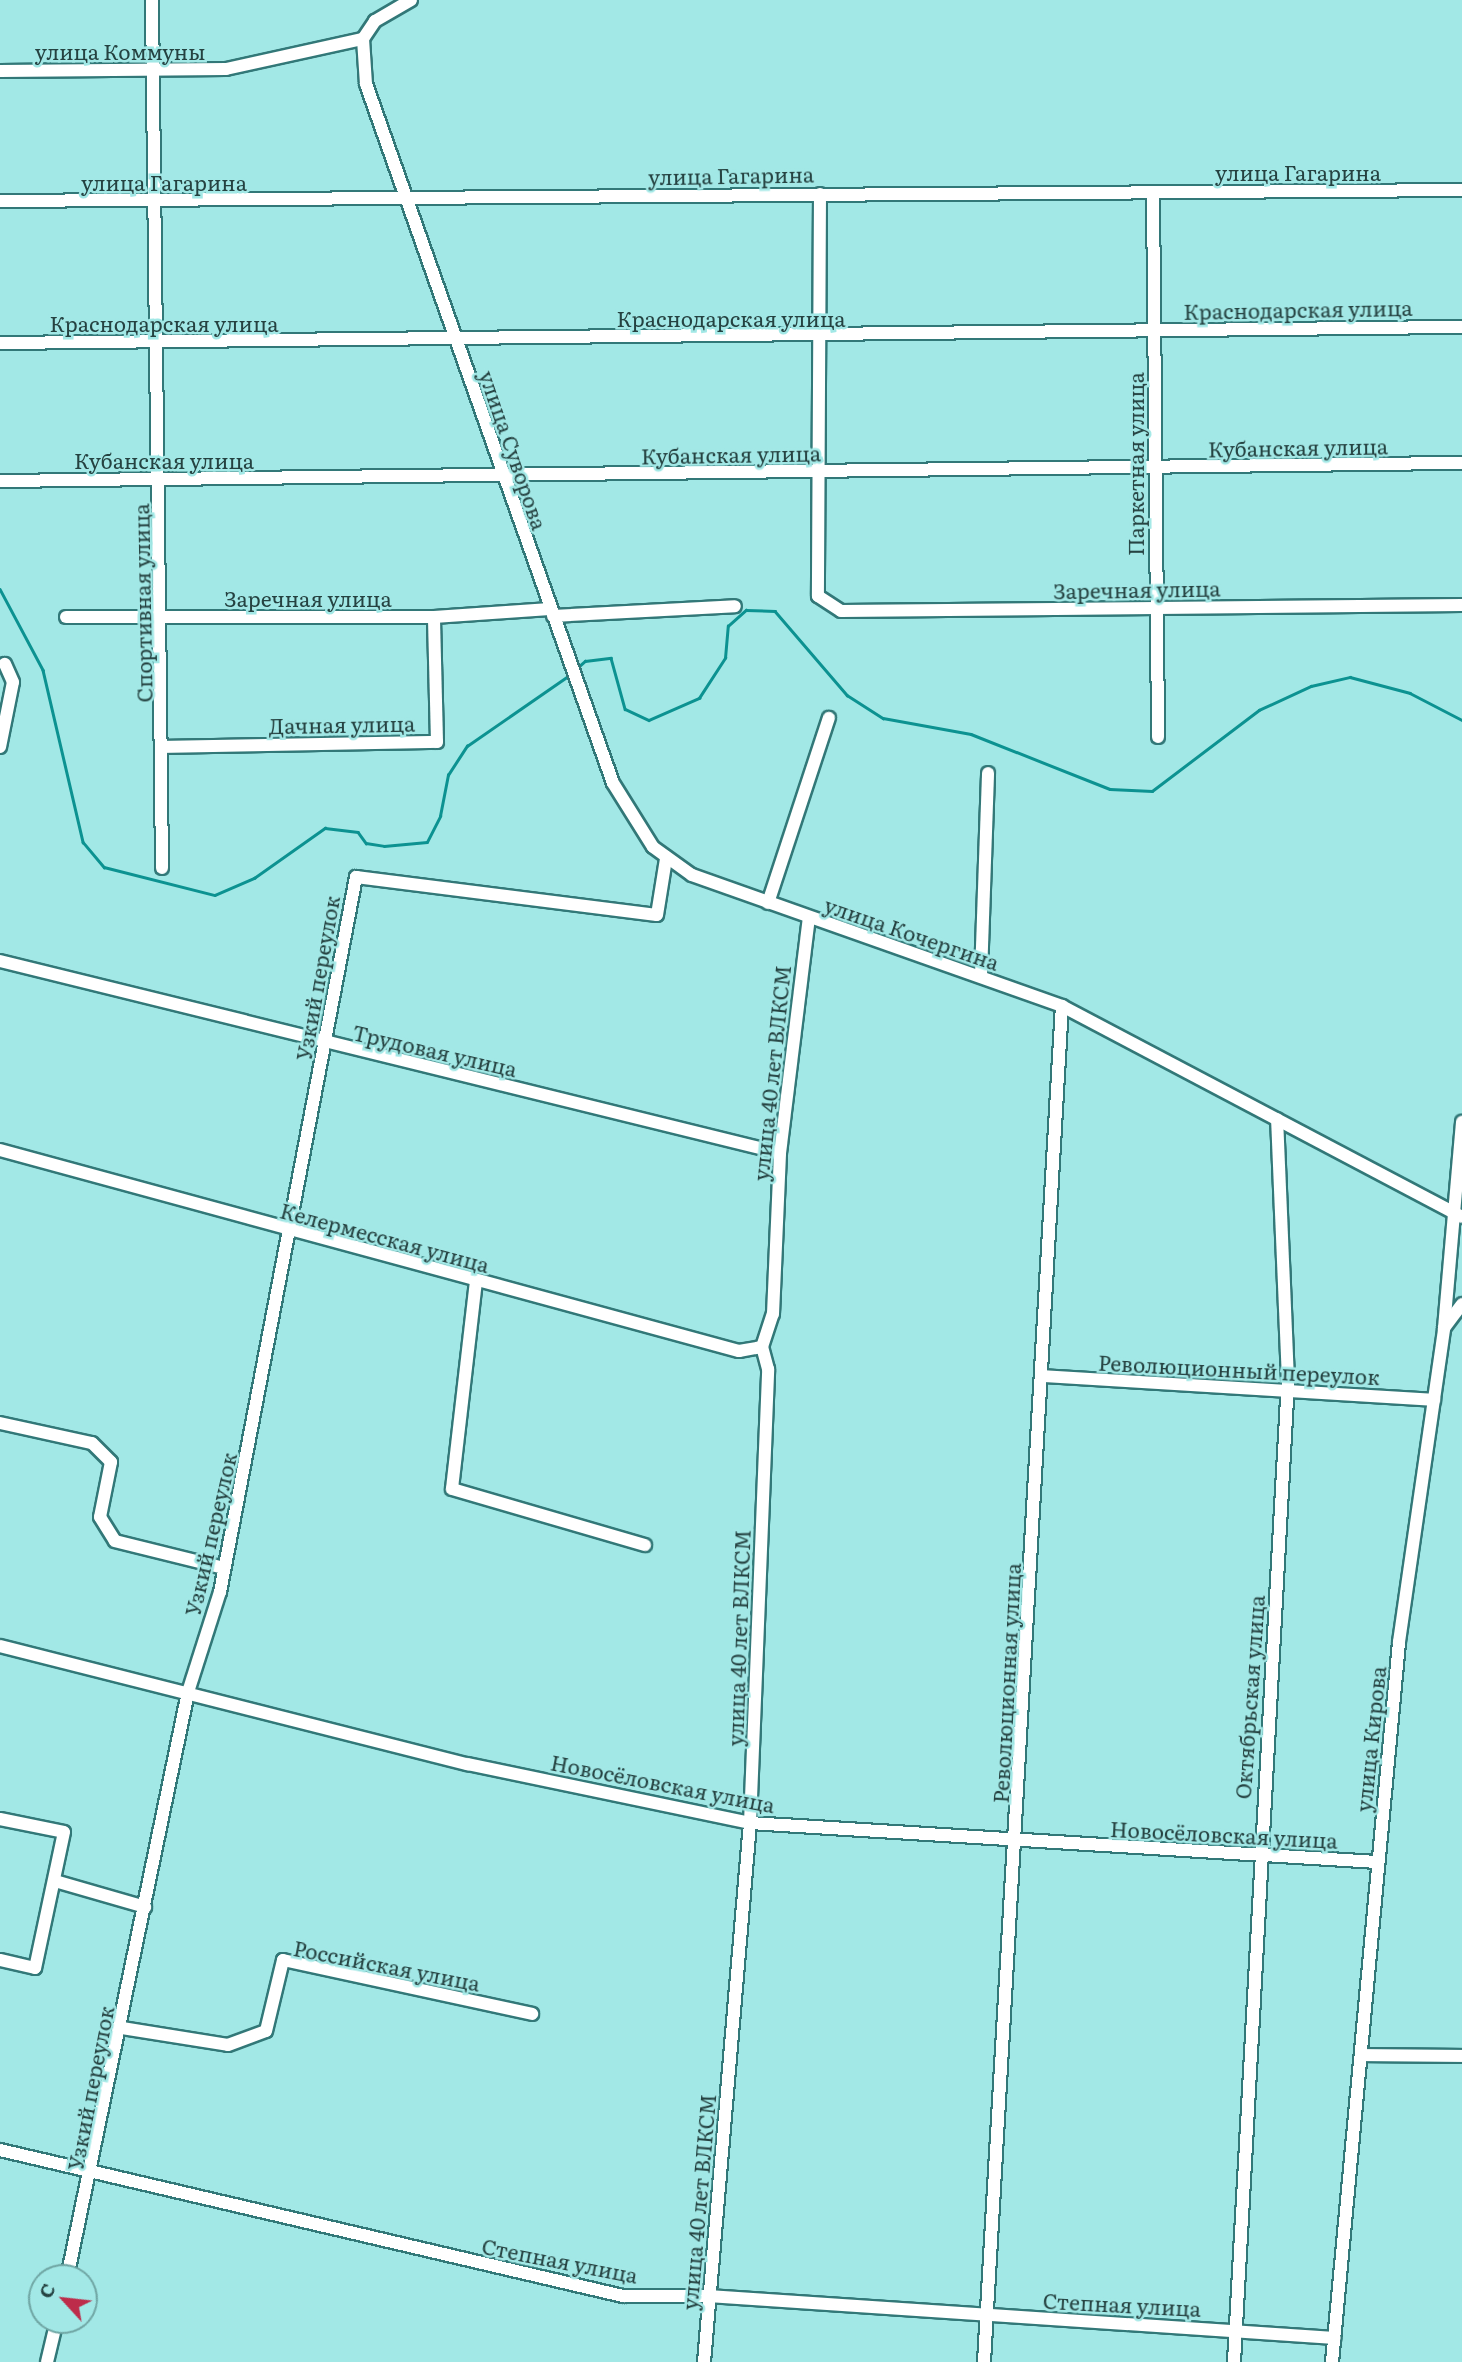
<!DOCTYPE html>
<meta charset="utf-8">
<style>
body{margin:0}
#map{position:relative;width:1462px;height:2362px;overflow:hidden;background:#a2e8e6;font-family:Literata,serif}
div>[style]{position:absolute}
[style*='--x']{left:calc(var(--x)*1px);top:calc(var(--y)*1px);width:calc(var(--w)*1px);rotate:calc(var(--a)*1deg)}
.stream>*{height:2.5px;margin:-1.25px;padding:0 1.25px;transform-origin:1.25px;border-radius:1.25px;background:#0c9291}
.roads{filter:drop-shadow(2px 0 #327878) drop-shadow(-2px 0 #327878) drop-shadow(0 2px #327878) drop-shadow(0 -2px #327878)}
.minor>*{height:12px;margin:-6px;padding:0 6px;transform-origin:6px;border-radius:6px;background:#fff}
span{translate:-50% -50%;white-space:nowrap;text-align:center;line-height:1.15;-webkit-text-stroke:5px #a2e8e6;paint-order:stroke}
.street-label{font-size:21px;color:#254241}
.north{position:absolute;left:28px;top:2264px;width:70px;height:70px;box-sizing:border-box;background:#a2e8e6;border:2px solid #70a6a4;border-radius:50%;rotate:297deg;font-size:19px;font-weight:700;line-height:28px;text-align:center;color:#254241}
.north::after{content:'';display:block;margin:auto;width:24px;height:32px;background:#bd2c4a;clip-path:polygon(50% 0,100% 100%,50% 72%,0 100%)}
</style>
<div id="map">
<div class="stream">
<i style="--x:0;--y:589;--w:92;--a:62"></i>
<i style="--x:43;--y:670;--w:177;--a:76.9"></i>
<i style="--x:83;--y:842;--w:33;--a:50"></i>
<i style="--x:104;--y:867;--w:114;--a:14.2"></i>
<i style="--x:215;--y:895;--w:43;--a:-23.6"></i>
<i style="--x:254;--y:878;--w:87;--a:-35.2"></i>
<i style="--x:325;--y:828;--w:33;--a:7"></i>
<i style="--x:358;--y:832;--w:14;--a:54"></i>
<i style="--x:366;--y:843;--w:18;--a:9"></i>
<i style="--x:384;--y:846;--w:43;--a:-5.3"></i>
<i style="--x:427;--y:842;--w:29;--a:-63"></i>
<i style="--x:440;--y:816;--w:42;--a:-79"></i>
<i style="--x:448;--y:775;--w:35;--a:-57"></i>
<i style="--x:467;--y:746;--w:126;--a:-34.7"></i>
<i style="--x:576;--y:669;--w:12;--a:-42"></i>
<i style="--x:585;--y:661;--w:26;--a:-7"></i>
<i style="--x:611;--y:658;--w:53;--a:74.6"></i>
<i style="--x:625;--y:709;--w:26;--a:25"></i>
<i style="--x:649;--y:720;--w:55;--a:-23.7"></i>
<i style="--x:699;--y:698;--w:48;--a:-57"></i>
<i style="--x:725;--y:658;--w:32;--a:-85"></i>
<i style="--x:728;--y:626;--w:24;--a:-42"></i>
<i style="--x:746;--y:610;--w:29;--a:2"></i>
<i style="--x:775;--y:611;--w:111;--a:49.4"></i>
<i style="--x:847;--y:695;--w:43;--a:32.6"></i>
<i style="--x:883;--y:718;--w:89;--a:10.3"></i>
<i style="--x:971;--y:734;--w:149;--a:21.6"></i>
<i style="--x:1110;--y:789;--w:42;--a:2.7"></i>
<i style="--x:1152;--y:791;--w:134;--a:-37.1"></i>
<i style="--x:1259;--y:710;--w:57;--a:-24.8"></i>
<i style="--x:1311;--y:686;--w:40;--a:-13"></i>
<i style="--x:1350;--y:677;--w:62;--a:14.9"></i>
<i style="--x:1410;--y:693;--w:59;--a:27.4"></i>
</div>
<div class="roads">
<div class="minor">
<i style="--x:152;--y:0;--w:868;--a:89.34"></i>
<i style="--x:411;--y:0;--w:42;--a:149.7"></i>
<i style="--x:375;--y:21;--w:22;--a:124"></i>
<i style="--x:363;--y:39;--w:45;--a:86.2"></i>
<i style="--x:366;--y:84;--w:741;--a:70.54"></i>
<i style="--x:613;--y:783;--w:75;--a:58"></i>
<i style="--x:653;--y:847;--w:48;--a:35.7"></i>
<i style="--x:692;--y:875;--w:393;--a:19.5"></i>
<i style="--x:1062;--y:1006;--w:452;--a:27.8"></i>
<i style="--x:0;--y:71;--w:226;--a:-0.5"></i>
<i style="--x:226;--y:69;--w:140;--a:-12.4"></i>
<i style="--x:1153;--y:192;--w:545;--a:89.47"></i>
<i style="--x:820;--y:194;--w:402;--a:90.3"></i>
<i style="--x:818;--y:596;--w:27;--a:33"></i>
<i style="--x:841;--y:611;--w:621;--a:-0.55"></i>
<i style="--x:0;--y:201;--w:1462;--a:-0.43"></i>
<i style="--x:0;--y:343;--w:1462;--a:-0.63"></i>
<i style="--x:0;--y:481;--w:1462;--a:-0.71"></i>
<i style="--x:553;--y:616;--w:182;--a:-3.1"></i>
<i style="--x:66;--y:617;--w:368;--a:0"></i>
<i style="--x:434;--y:617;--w:116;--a:-3.9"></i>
<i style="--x:0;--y:747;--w:66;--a:-78.7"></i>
<i style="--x:13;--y:682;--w:20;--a:-114"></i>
<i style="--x:165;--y:747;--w:272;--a:-1.1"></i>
<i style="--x:437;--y:742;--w:125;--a:-91.4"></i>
<i style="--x:768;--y:903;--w:195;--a:-71.8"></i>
<i style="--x:0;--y:961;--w:803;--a:13.83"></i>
<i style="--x:981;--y:975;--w:202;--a:-88"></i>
<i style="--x:0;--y:1150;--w:766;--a:15.22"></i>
<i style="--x:739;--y:1351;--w:23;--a:-10"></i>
<i style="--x:476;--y:1281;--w:209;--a:96.6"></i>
<i style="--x:452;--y:1489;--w:201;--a:16.2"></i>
<i style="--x:1444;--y:1328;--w:30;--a:-53"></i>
<i style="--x:1042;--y:1376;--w:393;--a:3.5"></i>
<i style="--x:0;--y:1423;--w:94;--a:12.3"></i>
<i style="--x:92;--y:1443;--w:27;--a:45"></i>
<i style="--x:111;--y:1462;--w:56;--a:101.3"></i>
<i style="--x:100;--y:1517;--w:28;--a:58"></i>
<i style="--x:115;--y:1541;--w:112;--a:13.9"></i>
<i style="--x:0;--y:1646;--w:483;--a:14.2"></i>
<i style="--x:468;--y:1764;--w:288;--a:11.8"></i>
<i style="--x:750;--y:1823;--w:627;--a:3.56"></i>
<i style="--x:0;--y:1819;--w:65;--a:11.5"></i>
<i style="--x:64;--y:1832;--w:139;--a:102"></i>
<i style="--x:35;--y:1968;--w:36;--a:-167"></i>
<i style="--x:55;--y:1881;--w:94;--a:16.1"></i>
<i style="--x:122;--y:2028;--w:107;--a:9.1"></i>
<i style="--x:228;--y:2045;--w:40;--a:-20.2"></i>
<i style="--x:266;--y:2031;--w:73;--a:-76.5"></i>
<i style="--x:283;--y:1960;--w:255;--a:12.2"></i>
<i style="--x:1361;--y:2055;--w:101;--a:0.6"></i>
<i style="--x:0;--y:2150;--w:640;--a:13.19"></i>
<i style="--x:623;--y:2296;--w:85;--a:0"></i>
<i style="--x:708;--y:2296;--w:628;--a:3.83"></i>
<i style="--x:67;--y:2278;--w:598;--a:-78.33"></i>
<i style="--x:188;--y:1692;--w:105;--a:-72.3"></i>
<i style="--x:220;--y:1592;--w:728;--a:-79.23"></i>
<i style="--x:356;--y:877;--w:303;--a:7.2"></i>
<i style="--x:657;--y:915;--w:57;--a:-80.9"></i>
<i style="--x:47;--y:2362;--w:43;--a:-76.6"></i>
<i style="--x:704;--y:2362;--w:541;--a:-85.12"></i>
<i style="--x:750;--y:1823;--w:454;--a:-87.7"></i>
<i style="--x:768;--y:1369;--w:23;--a:-105"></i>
<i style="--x:762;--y:1347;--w:35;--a:-72"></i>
<i style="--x:773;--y:1314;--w:161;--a:-87.5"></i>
<i style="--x:780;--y:1153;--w:237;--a:-83"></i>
<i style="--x:984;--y:2362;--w:1358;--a:-86.71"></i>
<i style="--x:1234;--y:2362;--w:983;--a:-86.85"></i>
<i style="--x:1288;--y:1380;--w:261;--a:-92.4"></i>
<i style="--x:1332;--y:2362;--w:723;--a:-84.68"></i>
<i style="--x:1399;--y:1642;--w:317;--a:-81.8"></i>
<i style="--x:1444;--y:1328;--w:207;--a:-85"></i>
</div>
</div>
<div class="street-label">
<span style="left:120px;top:51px">улица Коммуны</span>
<span style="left:1298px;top:172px">улица Гагарина</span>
<span style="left:731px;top:175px;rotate:-1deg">улица Гагарина</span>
<span style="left:164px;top:182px">улица Гагарина</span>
<span style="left:1298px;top:309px;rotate:-1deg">Краснодарская улица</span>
<span style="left:731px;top:318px">Краснодарская улица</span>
<span style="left:164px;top:323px">Краснодарская улица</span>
<span style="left:1298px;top:447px;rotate:-1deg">Кубанская улица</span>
<span style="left:514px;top:450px;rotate:71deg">улица Суворова</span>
<span style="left:731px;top:454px;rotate:-1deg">Кубанская улица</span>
<span style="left:164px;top:460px">Кубанская улица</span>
<span style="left:1135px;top:464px;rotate:-90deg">Паркетная улица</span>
<span style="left:1137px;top:589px;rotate:-1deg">Заречная улица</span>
<span style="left:308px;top:598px">Заречная улица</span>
<span style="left:142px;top:603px;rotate:-91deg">Спортивная улица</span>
<span style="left:342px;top:724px;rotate:-1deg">Дачная улица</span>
<span style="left:912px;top:933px;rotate:19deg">улица Кочергина</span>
<span style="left:317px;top:978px;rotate:-80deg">Узкий переулок</span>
<span style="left:435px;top:1050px;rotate:13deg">Трудовая улица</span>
<span style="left:771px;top:1073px;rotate:-84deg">улица 40 лет ВЛКСМ</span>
<span style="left:385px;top:1237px;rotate:15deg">Келермесская улица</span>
<span style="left:1239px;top:1369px;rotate:3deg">Революционный переулок</span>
<span style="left:210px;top:1534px;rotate:-77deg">Узкий переулок</span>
<span style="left:738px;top:1638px;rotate:-88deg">улица 40 лет ВЛКСМ</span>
<span style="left:1006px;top:1683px;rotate:-87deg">Революционная улица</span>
<span style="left:1249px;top:1697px;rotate:-86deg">Октябрьская улица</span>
<span style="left:1370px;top:1739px;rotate:-84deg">улица Кирова</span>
<span style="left:663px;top:1783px;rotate:11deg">Новосёловская улица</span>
<span style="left:1224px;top:1834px;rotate:3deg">Новосёловская улица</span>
<span style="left:387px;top:1965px;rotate:11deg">Российская улица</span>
<span style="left:90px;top:2088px;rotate:-79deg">Узкий переулок</span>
<span style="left:698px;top:2202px;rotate:-85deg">улица 40 лет ВЛКСМ</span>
<span style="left:560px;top:2260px;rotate:11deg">Степная улица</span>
<span style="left:1122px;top:2304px;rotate:3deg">Степная улица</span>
</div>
<div class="north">С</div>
</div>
